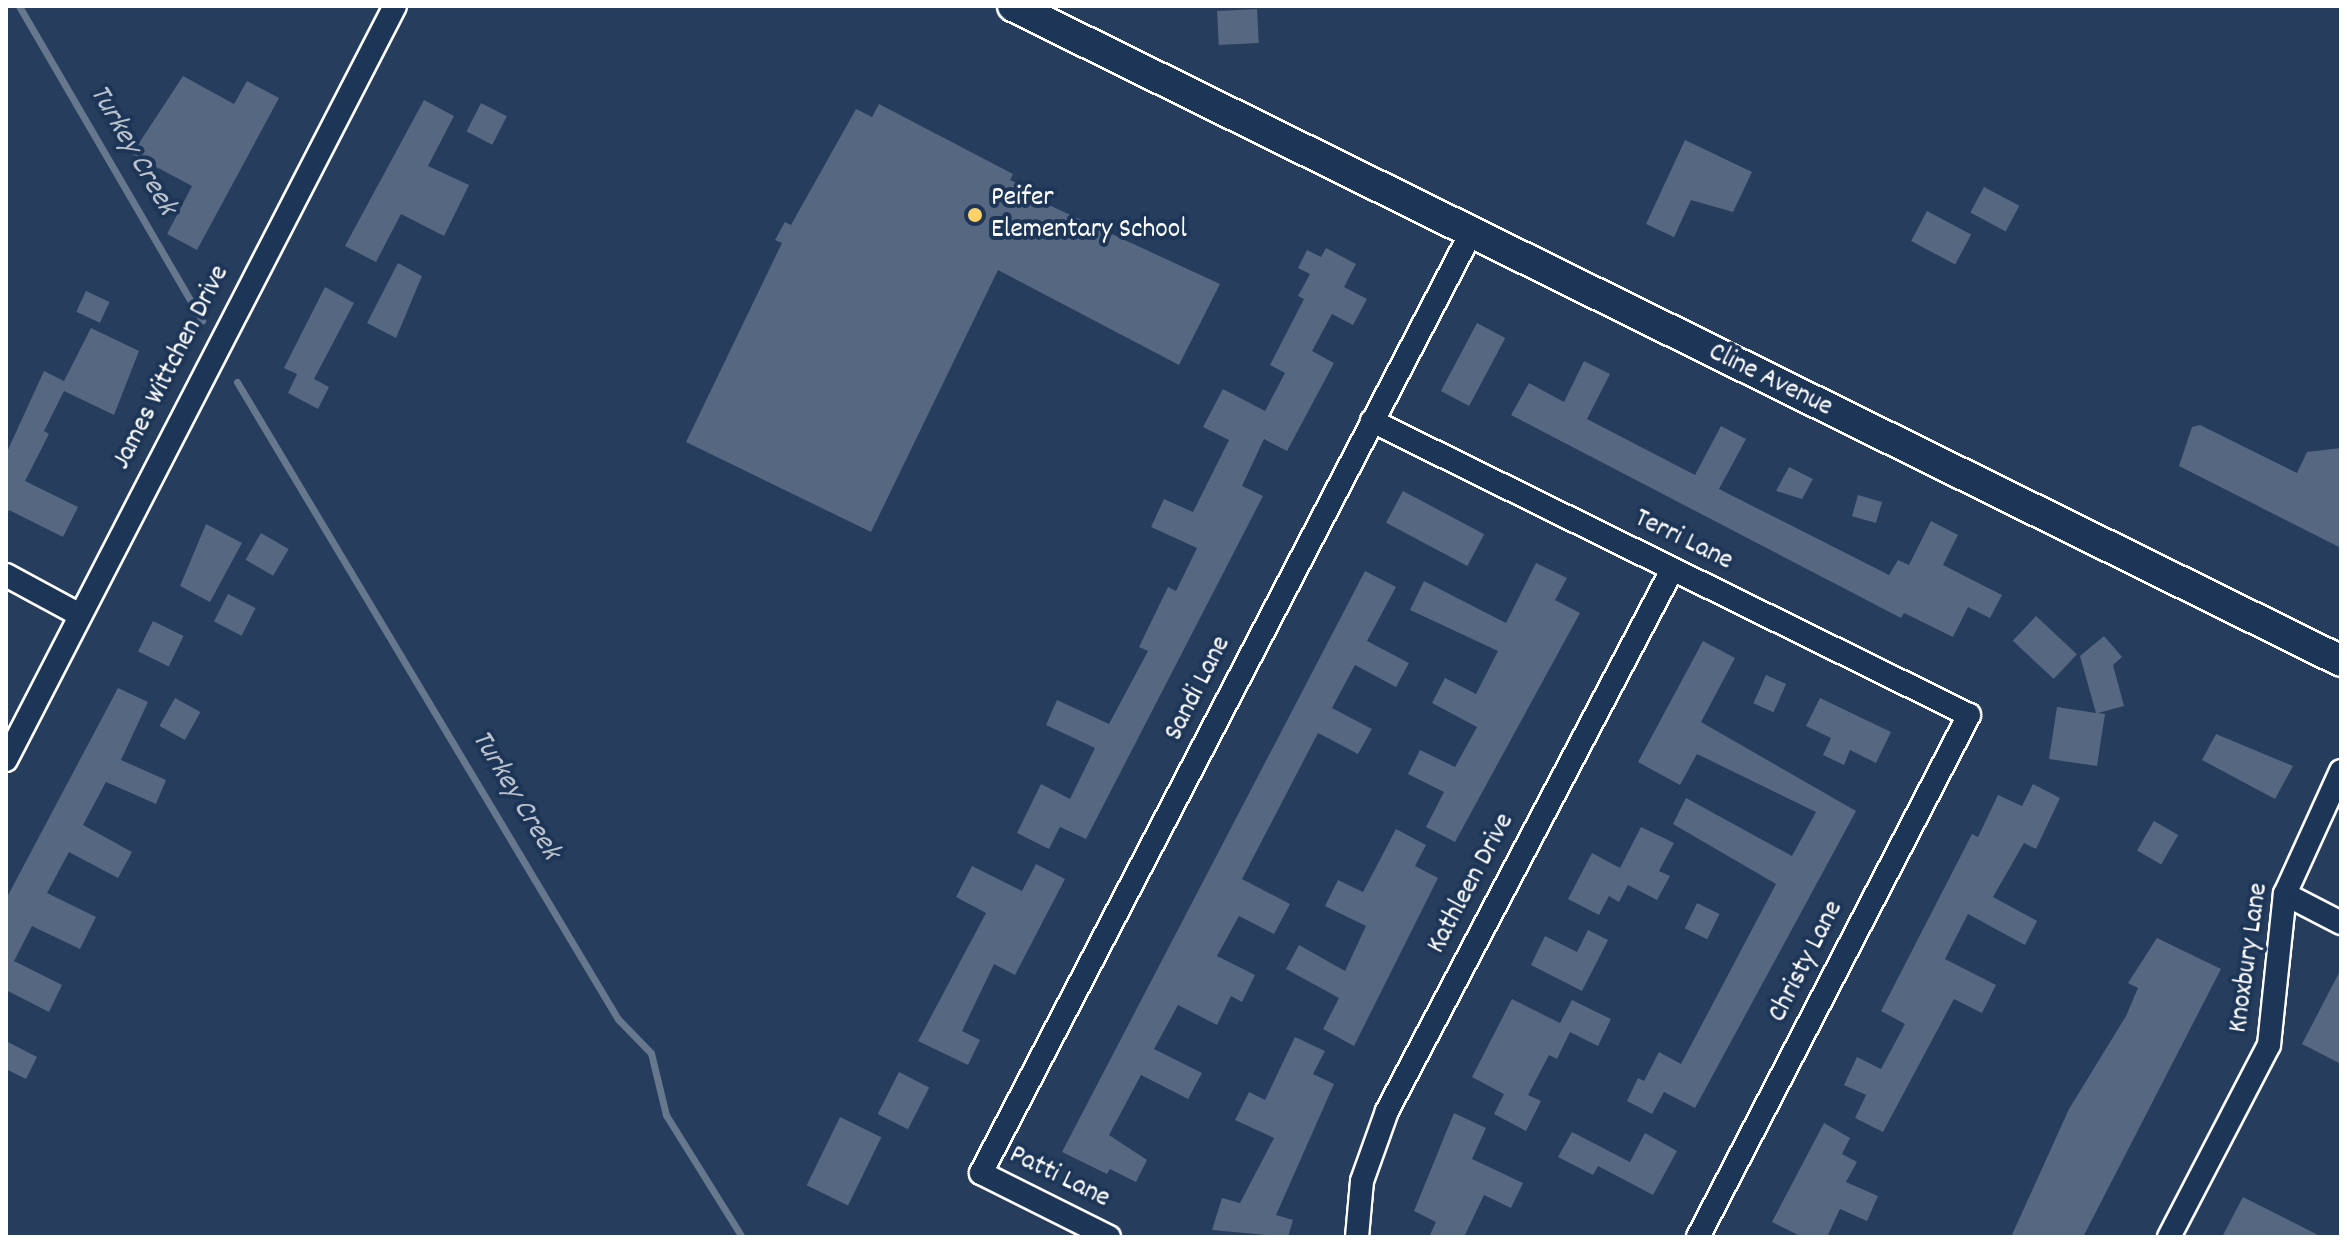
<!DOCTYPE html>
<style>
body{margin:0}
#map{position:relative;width:2347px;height:1243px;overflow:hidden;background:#263d5e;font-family:Dekko,sans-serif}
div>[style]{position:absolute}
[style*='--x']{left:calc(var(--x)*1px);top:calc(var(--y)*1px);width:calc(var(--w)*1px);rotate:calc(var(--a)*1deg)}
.stream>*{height:7px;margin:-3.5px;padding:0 3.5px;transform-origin:3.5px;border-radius:3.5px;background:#67788e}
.building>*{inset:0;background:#556781;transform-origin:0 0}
.roads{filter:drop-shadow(2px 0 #fff) drop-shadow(-2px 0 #fff) drop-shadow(0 2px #fff) drop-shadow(0 -2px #fff)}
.street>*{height:22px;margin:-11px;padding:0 11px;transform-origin:11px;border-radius:11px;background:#1d3557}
.secondary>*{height:30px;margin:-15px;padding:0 15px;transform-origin:15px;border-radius:15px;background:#1d3557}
.dots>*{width:22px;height:22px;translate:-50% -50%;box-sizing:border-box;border:4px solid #1d3557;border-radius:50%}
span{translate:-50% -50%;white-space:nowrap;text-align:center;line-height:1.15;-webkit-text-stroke:8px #1d3557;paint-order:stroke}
.poi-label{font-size:28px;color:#fff}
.left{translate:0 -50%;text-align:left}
.street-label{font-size:28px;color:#fff}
.water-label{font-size:30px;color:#bbc2cc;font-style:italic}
.frame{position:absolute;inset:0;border:8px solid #fff;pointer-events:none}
</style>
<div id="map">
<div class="stream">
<i style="--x:19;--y:6;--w:364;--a:59.8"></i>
<i style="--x:237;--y:382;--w:742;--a:59.12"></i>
<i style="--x:618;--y:1019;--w:47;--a:45.9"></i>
<i style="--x:651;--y:1053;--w:64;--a:76.4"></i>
<i style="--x:666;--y:1115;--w:144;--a:58.1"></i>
</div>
<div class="building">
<i style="left:1257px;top:9px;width:34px;height:40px;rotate:87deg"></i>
<i style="clip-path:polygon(183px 76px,234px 104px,247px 81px,279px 98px,197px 250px,167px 234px,192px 186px,132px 154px)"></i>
<i style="clip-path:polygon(424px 100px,454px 116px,428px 166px,469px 185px,444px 236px,401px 214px,376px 262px,345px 246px)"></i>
<i style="left:481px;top:103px;width:29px;height:32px;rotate:27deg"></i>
<i style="clip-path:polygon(879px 104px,1013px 174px,1010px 180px,1028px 188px,1025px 194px,1220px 284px,1179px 365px,998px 270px,871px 532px,686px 442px,782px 243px,775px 240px,785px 222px,791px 225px,856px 109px,872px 117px)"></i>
<i style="clip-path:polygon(1685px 140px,1752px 172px,1733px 212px,1691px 200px,1674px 237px,1646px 224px)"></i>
<i style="left:1984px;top:187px;width:40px;height:29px;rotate:28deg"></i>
<i style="left:1927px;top:211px;width:50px;height:34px;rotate:28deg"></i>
<i style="clip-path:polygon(1326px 248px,1356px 264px,1344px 287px,1367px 299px,1353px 325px,1332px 314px,1312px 351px,1334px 363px,1287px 451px,1264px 439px,1242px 486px,1263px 496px,1086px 839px,1060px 827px,1049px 849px,1017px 833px,1041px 784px,1070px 799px,1095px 748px,1046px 725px,1057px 700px,1109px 724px,1148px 651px,1139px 647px,1168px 587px,1176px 591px,1197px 548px,1151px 527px,1164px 499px,1193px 512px,1229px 440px,1203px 427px,1223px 389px,1265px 411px,1285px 373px,1270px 365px,1304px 299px,1298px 296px,1310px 274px,1298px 268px,1307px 250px,1321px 257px)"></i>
<i style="clip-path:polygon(398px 263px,422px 276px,396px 338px,367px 323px)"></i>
<i style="clip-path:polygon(325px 287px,354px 303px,314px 379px,329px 387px,318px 409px,288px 393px,297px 374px,284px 368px)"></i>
<i style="left:86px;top:291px;width:26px;height:23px;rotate:25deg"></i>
<i style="left:1477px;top:323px;width:32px;height:77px;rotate:28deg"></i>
<i style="clip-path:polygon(91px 328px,139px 351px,114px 415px,64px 391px,44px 431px,49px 434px,25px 481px,78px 507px,63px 537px,9px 510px,6px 516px,6px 454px,44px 371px,64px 381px)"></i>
<i style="clip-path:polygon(1584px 361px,1610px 374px,1587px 419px,1695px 475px,1721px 426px,1746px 439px,1719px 489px,1889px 575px,1898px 560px,1909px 565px,1931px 521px,1958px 535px,1943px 565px,2002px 595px,1990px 618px,1968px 607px,1953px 637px,1904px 613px,1901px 618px,1511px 415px,1529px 383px,1564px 402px)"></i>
<i style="clip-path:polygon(2200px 425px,2297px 473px,2307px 452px,2341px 448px,2341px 548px,2179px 466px,2192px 427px)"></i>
<i style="clip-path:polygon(1789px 467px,1813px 479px,1802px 499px,1776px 491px)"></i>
<i style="left:1403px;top:491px;width:92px;height:36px;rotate:28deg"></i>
<i style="left:1858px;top:495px;width:25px;height:22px;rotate:16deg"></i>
<i style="clip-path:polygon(206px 524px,242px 543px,210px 602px,180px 586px)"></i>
<i style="left:261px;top:533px;width:32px;height:31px;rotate:30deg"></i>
<i style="clip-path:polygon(1536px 563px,1567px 578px,1555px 600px,1580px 613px,1455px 842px,1426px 827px,1444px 792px,1408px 774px,1420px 750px,1455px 767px,1477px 727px,1432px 703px,1445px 678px,1476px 694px,1498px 651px,1410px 610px,1424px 581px,1506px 623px)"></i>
<i style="clip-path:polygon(1365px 571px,1396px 587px,1367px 641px,1409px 663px,1396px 687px,1355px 665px,1332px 708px,1372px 729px,1358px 754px,1318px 733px,1242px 879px,1290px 904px,1274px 934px,1239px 916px,1217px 956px,1255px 975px,1242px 1002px,1231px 996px,1217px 1025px,1178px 1005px,1154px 1049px,1202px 1073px,1188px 1099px,1141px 1075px,1109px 1135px,1147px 1160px,1136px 1182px,1110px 1169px,1107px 1174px,1062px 1152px)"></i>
<i style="left:228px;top:594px;width:31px;height:31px;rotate:27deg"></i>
<i style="left:2036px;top:616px;width:56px;height:34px;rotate:43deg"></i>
<i style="left:153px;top:621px;width:34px;height:34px;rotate:26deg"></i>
<i style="clip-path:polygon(2104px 636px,2122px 657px,2113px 665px,2124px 706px,2098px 713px,2105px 714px,2097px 766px,2049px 759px,2057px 707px,2096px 713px,2080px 656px)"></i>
<i style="clip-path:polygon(1703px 641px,1735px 658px,1701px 722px,1856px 811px,1695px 1108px,1664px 1092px,1652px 1114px,1627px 1101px,1638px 1078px,1644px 1081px,1659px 1052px,1681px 1064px,1776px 884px,1673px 824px,1686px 798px,1792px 856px,1816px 812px,1697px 754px,1680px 785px,1638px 762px)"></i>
<i style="left:1766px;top:675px;width:22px;height:31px;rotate:24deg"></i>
<i style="clip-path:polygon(118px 688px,148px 702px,121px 760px,166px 780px,156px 804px,106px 782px,83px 825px,132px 852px,118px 878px,69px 852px,47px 893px,96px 917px,80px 949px,32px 926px,14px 961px,62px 985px,49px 1012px,6px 990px,6px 899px)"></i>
<i style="left:175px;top:698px;width:29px;height:32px;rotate:29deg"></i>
<i style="clip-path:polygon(1820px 698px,1891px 732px,1876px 763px,1850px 750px,1844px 765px,1823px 755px,1831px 738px,1806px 726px)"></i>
<i style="clip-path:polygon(2216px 734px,2293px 766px,2275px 799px,2202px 760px)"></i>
<i style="clip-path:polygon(2033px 784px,2060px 798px,2036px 849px,2024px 843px,1993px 897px,2037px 921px,2025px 945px,1968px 914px,1945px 959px,1996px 985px,1982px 1013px,1954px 999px,1883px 1132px,1855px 1118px,1866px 1095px,1844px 1085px,1857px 1057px,1881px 1069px,1905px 1024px,1881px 1011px,1972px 834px,1978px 837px,1998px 795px,2022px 806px)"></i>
<i style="left:2154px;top:821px;width:28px;height:34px;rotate:30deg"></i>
<i style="clip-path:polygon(1641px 827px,1674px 843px,1659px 871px,1670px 876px,1657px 900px,1628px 885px,1619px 902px,1609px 896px,1599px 915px,1568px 899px,1592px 853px,1620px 868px)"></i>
<i style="clip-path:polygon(1396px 829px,1426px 845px,1415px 866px,1438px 878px,1354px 1046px,1323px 1029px,1339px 998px,1286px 969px,1299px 945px,1345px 971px,1366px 926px,1325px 906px,1338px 880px,1363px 892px)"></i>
<i style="clip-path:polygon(1036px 864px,1065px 879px,1015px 975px,994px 964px,962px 1031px,980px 1040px,968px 1065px,918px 1041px,986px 913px,956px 897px,972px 866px,1022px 891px)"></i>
<i style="left:1697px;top:903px;width:25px;height:28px;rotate:26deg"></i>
<i style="clip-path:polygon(1588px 930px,1608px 940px,1582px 991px,1531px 965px,1545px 936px,1577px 952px)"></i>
<i style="clip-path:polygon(2157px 938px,2221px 969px,2083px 1237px,2011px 1237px,2069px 1109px,2126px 1016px,2138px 988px,2128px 983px)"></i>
<i style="clip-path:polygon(2341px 969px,2341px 1064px,2302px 1044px)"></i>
<i style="clip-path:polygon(1512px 999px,1560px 1023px,1572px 1000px,1611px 1019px,1598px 1046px,1570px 1032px,1557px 1059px,1549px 1055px,1528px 1095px,1541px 1101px,1526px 1131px,1494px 1114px,1504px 1094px,1472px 1077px)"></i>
<i style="clip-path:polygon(1295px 1037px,1325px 1051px,1313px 1074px,1334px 1084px,1276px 1215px,1293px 1220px,1288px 1237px,1212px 1230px,1222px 1198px,1240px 1203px,1274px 1138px,1235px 1120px,1249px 1092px,1265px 1100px)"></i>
<i style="clip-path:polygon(6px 1041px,37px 1057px,26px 1079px,6px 1069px)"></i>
<i style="left:899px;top:1072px;width:34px;height:47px;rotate:27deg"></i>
<i style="clip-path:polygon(1454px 1113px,1486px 1128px,1472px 1159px,1523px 1183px,1511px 1208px,1484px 1195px,1464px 1237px,1429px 1237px,1436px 1222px,1414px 1211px)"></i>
<i style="left:840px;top:1117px;width:46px;height:76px;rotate:26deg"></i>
<i style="clip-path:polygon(1824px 1123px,1850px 1138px,1842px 1154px,1857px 1162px,1846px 1182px,1878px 1196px,1867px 1221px,1840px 1209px,1827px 1237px,1802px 1237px,1772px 1222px)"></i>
<i style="clip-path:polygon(1572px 1132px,1630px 1162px,1645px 1133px,1677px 1151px,1653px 1195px,1598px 1166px,1593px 1175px,1558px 1157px)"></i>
<i style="clip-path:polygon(2243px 1197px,2322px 1237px,2222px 1237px)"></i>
</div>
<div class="roads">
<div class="street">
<i style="--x:1372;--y:421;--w:665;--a:26.22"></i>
<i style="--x:1969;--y:715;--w:588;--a:117.44"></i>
<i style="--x:6;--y:575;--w:84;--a:28.4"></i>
<i style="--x:6;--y:760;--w:848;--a:-62.71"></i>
<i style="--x:2285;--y:894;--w:63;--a:27.4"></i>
<i style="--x:1109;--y:1237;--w:143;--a:-153.4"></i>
<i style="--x:981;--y:1173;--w:1060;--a:-62.47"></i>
<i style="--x:1357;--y:1237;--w:56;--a:-84.9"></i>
<i style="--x:1362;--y:1181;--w:74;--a:-70.3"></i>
<i style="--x:1387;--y:1111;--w:611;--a:-62.22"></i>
<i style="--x:2169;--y:1237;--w:216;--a:-62.5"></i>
<i style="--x:2269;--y:1045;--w:152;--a:-84"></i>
<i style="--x:2285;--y:894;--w:135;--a:-65.5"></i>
</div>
<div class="secondary">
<i style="--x:1013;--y:6;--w:1481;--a:26.25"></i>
</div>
</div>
<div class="dots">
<i style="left:975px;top:215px;background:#ffd166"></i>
</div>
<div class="poi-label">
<span class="left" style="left:991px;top:215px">Peifer<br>Elementary School</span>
</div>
<div class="street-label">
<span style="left:172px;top:368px;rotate:-63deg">James Wittchen Drive</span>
<span style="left:1770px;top:381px;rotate:26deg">Cline Avenue</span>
<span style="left:1683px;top:541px;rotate:26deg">Terri Lane</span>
<span style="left:1199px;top:689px;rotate:-63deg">Sandi Lane</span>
<span style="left:1472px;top:884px;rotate:-62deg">Kathleen Drive</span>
<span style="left:2250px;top:958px;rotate:-82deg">Knoxbury Lane</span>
<span style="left:1807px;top:962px;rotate:-63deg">Christy Lane</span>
<span style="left:1059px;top:1178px;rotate:26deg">Patti Lane</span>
</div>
<div class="water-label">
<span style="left:131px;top:151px;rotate:60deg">Turkey Creek</span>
<span style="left:514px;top:796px;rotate:59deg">Turkey Creek</span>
</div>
<div class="frame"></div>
</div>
